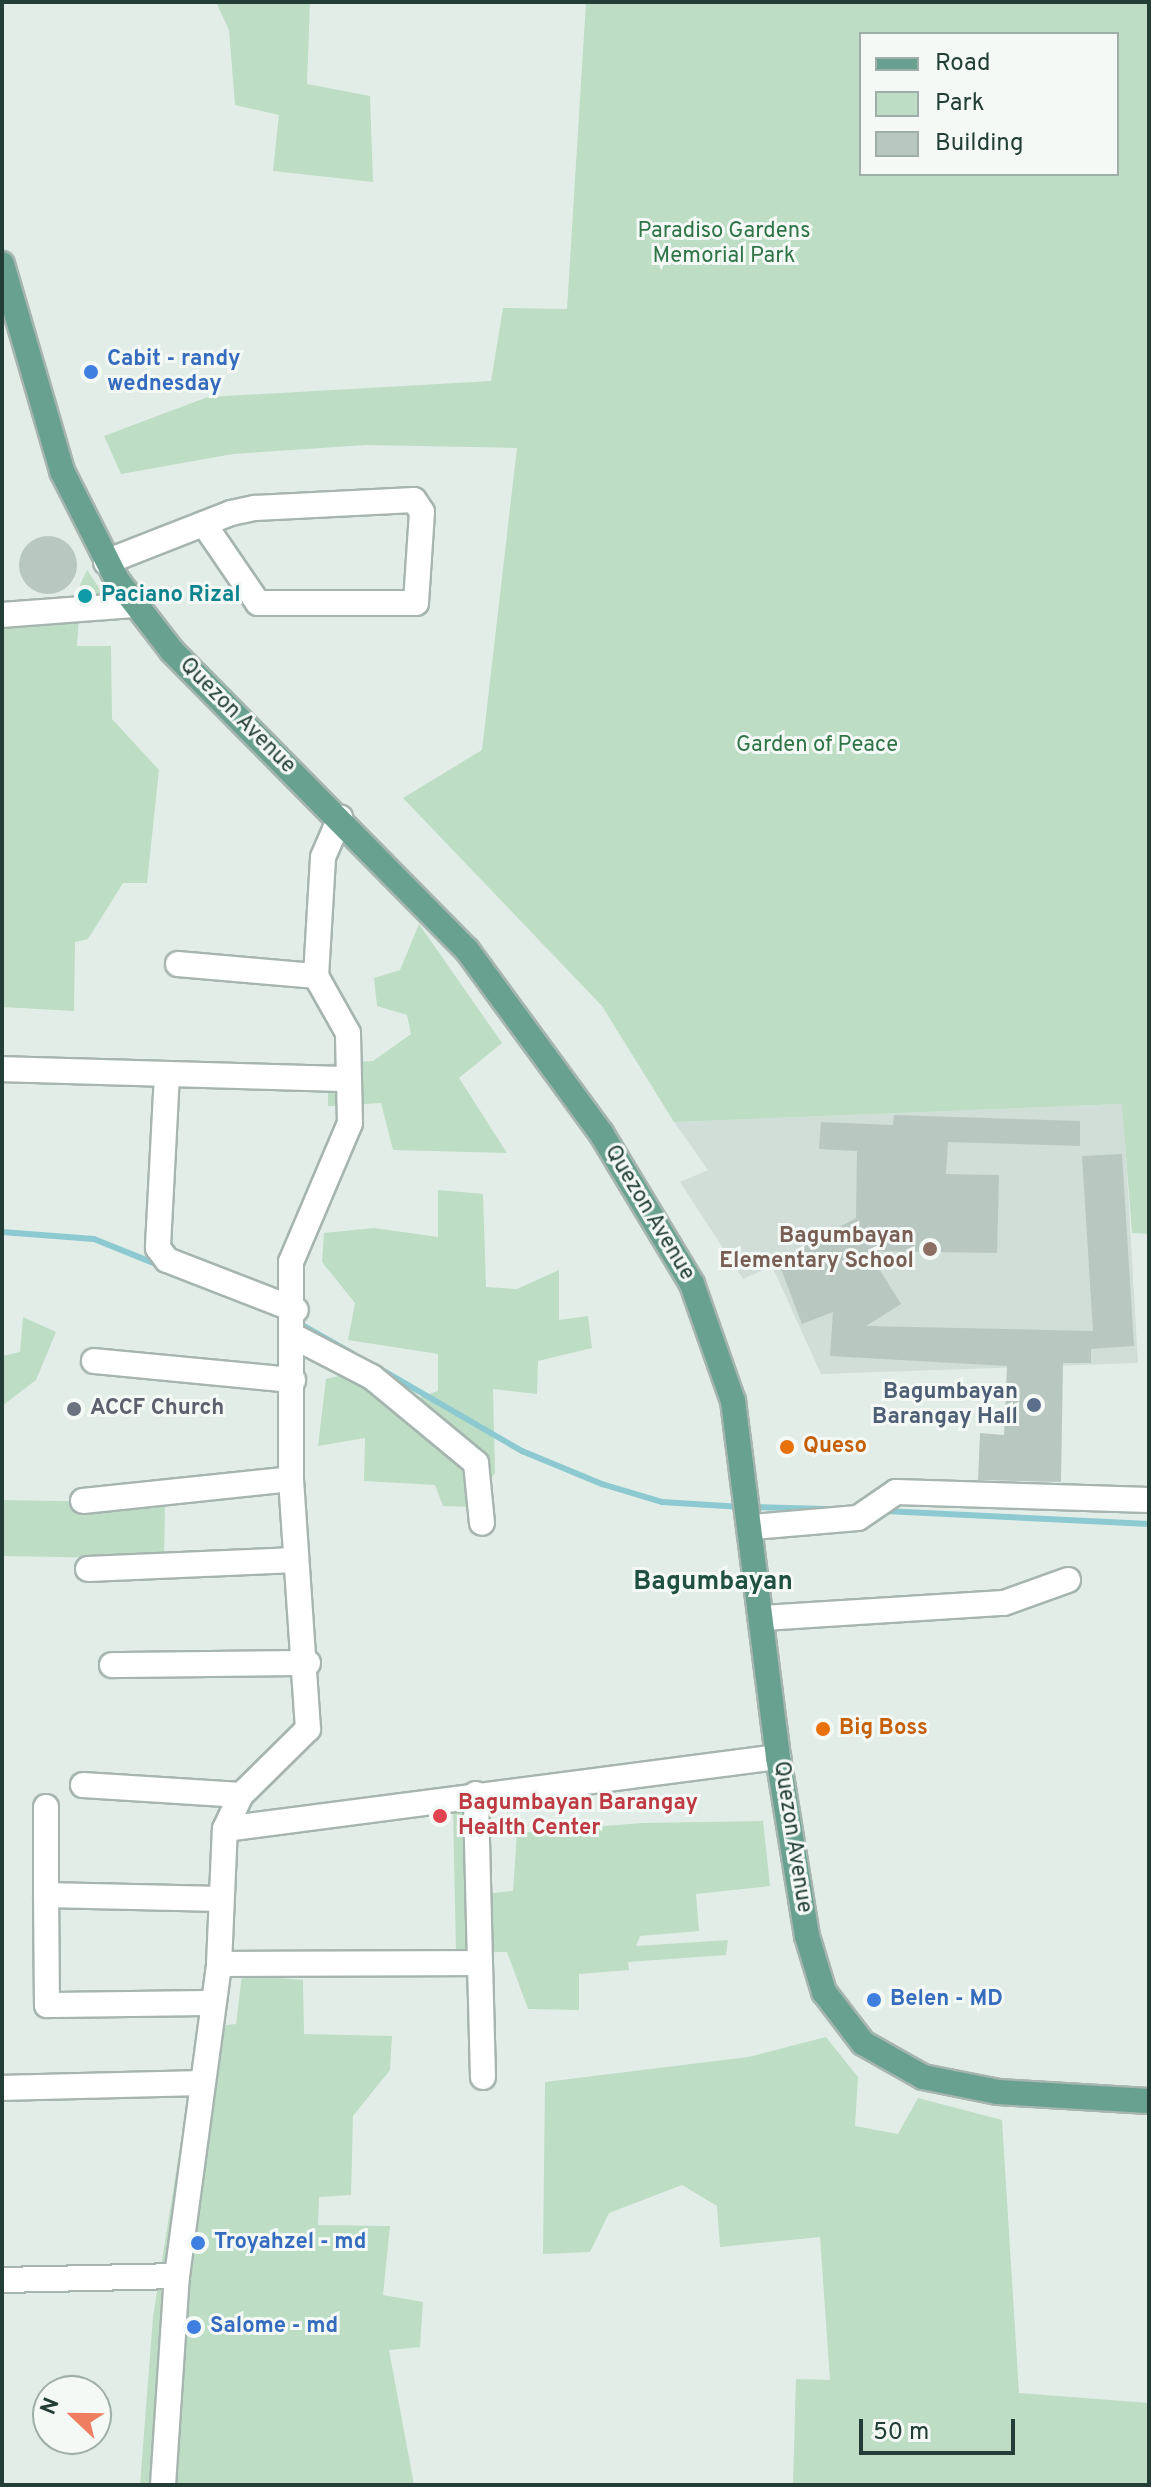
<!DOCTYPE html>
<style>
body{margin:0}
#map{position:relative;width:1151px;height:2487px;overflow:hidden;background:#e3ede8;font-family:Overpass,sans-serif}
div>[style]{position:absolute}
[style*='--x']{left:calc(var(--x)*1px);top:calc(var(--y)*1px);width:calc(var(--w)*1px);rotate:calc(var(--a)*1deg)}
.built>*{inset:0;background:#d1ddd7}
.green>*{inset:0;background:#bdddc4;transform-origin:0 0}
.stream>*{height:6px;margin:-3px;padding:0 3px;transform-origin:3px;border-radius:3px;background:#8dc9d0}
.building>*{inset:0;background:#b9c7c1}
.round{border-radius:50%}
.roads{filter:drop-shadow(2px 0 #a6b5af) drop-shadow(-2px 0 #a6b5af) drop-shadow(0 2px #a6b5af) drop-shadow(0 -2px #a6b5af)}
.minor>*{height:24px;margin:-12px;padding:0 12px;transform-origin:12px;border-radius:12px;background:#fff}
.major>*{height:24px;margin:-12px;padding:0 12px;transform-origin:12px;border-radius:12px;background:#69a190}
.dots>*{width:22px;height:22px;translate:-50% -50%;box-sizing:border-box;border:4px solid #f4f9f6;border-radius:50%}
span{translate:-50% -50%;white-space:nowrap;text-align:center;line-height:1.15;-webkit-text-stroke:6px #f4f9f6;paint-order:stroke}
.park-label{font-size:22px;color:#2e7446}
.shop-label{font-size:22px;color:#366cbe;font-weight:700}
.left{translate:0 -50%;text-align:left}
.culture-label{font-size:22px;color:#0d838f;font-weight:700}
.street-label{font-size:22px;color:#233e36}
.education-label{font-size:22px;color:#785e54;font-weight:700}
.right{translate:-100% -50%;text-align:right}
.service-label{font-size:22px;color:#4e5e75;font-weight:700}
.worship-label{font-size:22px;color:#5b616d;font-weight:700}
.food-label{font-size:22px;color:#c56008;font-weight:700}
.health-label{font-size:22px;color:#be3a42;font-weight:700}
.quarter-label{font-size:26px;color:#1f5042;font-weight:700}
.frame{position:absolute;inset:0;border:4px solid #233e36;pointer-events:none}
.legend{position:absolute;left:859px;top:32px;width:260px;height:144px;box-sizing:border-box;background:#f4f9f6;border:2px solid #a0aea9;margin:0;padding:10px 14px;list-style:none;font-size:24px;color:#233e36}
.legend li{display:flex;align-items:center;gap:16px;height:40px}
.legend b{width:40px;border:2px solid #a0aea9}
.north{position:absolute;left:32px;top:2375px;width:80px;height:80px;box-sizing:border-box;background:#f4f9f6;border:2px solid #a0aea9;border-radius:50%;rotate:292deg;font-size:22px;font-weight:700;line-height:32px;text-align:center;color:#233e36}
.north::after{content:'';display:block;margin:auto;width:28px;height:36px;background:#ef7d5f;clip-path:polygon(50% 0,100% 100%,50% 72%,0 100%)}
.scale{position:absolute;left:859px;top:2419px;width:156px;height:36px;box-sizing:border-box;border:4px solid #233e36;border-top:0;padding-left:10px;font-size:24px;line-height:28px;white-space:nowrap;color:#233e36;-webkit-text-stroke:6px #f4f9f6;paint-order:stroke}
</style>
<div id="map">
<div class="built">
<i style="clip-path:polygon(1123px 1104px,1138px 1363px,821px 1374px,772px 1266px,743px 1279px,680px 1182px,708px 1170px,674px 1122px)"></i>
</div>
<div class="green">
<i style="clip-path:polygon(216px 2px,310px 2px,307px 84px,370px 96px,373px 182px,273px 171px,279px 115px,235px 105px,229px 30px)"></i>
<i style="clip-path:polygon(evenodd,586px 2px,1149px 2px,1149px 1234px,1132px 1233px,1122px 1104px,674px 1122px,602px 1006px,403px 798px,482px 750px,517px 448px,366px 445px,233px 454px,121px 474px,104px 436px,208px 397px,491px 381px,503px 308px,567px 309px,586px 2px,1117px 34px,1117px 174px,861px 174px,861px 34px,1117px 34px)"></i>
<i style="clip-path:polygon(87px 570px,106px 598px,73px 600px)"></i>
<i style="clip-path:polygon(79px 617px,77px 646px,111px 646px,112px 719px,159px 770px,147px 883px,123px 883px,88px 939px,75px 942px,74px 1011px,2px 1007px,2px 623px)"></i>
<i style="clip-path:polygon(419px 924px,502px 1043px,459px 1078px,507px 1153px,393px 1150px,381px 1103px,328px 1106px,328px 1064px,373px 1061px,411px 1034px,407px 1015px,377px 1006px,374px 978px,400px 970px)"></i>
<i style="clip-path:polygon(438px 1190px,483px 1194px,486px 1287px,517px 1289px,559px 1270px,559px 1320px,588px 1316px,592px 1348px,538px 1361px,537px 1394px,493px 1389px,495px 1473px,469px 1507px,443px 1506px,435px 1485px,364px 1481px,365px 1438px,318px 1446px,326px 1379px,357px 1372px,414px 1399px,438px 1391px,438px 1354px,348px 1340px,355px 1303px,322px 1262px,324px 1233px,374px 1228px,438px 1237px)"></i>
<i style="clip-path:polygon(23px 1317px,56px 1332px,36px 1380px,2px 1406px,2px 1356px,20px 1352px)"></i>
<i style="left:2px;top:1500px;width:163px;height:56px;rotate:1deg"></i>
<i style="clip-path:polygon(471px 1803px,473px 1895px,513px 1891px,517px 1833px,642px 1823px,763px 1821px,770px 1886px,696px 1894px,699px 1931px,640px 1936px,636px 1946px,728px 1940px,726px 1955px,628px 1962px,629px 1970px,579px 1974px,579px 2010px,528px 2009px,507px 1952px,456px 1952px,453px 1809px)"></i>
<i style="clip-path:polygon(242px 1975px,303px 1980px,304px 2034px,392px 2036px,390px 2070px,353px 2116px,351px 2195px,319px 2197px,318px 2225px,390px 2226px,383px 2295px,423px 2302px,420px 2347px,389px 2350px,414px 2485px,140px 2485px,153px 2317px,199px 2028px,236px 2024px)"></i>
<i style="clip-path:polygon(826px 2037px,858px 2077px,855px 2126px,898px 2134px,918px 2098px,1002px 2120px,1019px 2393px,1149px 2403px,1149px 2485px,793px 2485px,796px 2379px,830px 2380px,820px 2237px,720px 2247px,717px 2206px,682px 2185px,609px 2213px,590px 2252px,543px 2254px,545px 2082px,748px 2057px)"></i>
</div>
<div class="stream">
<i style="--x:2;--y:1232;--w:92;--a:4.4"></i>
<i style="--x:94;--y:1239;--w:72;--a:21.9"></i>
<i style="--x:297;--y:1322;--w:64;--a:29.7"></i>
<i style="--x:377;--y:1367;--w:168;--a:30.1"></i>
<i style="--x:522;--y:1451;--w:87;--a:22.4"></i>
<i style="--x:602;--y:1484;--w:63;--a:16.7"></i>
<i style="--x:662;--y:1502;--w:80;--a:3.6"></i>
<i style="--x:753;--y:1507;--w:73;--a:1.6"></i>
<i style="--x:885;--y:1511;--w:264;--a:2.8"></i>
</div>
<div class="building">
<i class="round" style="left:19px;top:536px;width:58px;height:58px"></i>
<i style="clip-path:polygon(894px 1115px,1080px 1121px,1080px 1146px,948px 1142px,946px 1174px,999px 1175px,997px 1253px,868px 1251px,901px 1304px,866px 1326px,1093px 1331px,1082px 1156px,1122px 1154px,1134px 1346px,1091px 1349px,1091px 1363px,1063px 1363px,1061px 1482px,978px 1480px,980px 1433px,1004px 1435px,1007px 1366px,830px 1356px,833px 1312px,802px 1324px,778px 1261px,856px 1218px,857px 1151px,819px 1149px,821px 1122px,893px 1125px)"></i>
</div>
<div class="roads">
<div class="minor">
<i style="--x:106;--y:562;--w:134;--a:-21.4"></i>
<i style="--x:231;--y:513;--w:25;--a:-12"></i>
<i style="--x:255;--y:508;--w:159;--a:-2.9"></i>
<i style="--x:414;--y:500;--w:14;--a:56"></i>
<i style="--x:422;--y:512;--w:91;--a:93.8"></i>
<i style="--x:416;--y:603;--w:158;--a:180"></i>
<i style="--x:258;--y:603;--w:96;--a:-124.4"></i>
<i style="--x:2;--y:615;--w:133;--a:-4.3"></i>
<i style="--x:178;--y:964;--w:139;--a:5"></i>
<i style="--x:2;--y:1069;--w:345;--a:1.7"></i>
<i style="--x:167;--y:1074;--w:174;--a:93"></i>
<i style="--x:158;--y:1248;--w:15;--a:53"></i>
<i style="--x:167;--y:1260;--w:138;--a:21.2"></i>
<i style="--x:295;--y:1337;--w:87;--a:27.5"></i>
<i style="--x:372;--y:1377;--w:135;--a:39.6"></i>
<i style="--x:476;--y:1463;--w:60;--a:84.3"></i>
<i style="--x:94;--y:1361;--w:200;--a:5.5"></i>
<i style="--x:83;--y:1501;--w:209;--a:-6"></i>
<i style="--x:753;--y:1527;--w:105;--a:-4.9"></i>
<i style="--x:858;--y:1518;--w:46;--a:-34.4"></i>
<i style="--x:896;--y:1492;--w:253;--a:1.8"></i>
<i style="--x:88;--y:1569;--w:208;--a:-2.5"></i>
<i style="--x:763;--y:1618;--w:241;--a:-3.6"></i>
<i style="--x:1004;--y:1603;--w:68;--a:-19.8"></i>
<i style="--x:112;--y:1665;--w:196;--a:-0.6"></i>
<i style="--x:83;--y:1785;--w:158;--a:3.6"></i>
<i style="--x:225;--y:1829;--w:558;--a:-7.42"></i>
<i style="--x:46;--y:1895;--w:88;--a:-90"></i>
<i style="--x:480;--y:1963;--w:114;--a:88.5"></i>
<i style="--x:219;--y:1964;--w:261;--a:-0.2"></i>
<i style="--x:480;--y:1963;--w:169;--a:-91.4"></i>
<i style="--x:213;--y:2003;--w:166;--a:179.3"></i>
<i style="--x:47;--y:2005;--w:110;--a:-90.5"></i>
<i style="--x:46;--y:1895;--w:175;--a:1.3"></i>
<i style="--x:2;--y:2088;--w:199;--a:-1.4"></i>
<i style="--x:2;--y:2280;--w:175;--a:-1.3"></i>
<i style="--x:163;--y:2485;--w:209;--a:-86.2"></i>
<i style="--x:177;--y:2276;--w:315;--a:-82.3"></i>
<i style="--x:219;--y:1964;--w:135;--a:-87.5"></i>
<i style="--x:225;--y:1829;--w:38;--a:-65"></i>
<i style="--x:241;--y:1795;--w:94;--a:-44.6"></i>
<i style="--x:308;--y:1729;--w:251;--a:-93.9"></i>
<i style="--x:291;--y:1479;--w:217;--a:-90"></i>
<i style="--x:291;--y:1262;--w:151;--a:-67"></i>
<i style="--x:350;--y:1123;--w:90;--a:-91.3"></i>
<i style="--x:348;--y:1033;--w:65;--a:-119.3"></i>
<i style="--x:316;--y:976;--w:119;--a:-86.6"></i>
<i style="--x:323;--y:857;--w:43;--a:-66.4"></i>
</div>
<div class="major">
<i style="--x:2;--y:264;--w:216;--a:73.8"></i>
<i style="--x:62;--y:471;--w:122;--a:63.2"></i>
<i style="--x:117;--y:580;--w:90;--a:52.2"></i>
<i style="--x:172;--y:651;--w:420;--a:45.4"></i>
<i style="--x:467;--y:950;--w:227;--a:53.8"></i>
<i style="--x:601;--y:1133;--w:176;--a:58.9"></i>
<i style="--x:692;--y:1284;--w:124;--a:70.7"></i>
<i style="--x:733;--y:1401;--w:359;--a:82.8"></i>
<i style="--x:778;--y:1757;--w:181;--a:80.8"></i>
<i style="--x:807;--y:1936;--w:59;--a:73.1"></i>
<i style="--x:824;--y:1992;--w:64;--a:52.6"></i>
<i style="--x:863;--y:2043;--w:69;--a:29.5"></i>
<i style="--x:923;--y:2077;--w:76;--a:11.3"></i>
<i style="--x:998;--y:2092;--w:151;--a:3.4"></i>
</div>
</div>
<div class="dots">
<i style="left:91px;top:372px;background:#3f7fe0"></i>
<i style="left:85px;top:596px;background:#0f9aa8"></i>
<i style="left:930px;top:1249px;background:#8d6e63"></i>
<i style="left:1034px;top:1405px;background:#5c6f8a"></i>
<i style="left:74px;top:1409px;background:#6b7280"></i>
<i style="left:787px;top:1447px;background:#e8710a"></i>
<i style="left:823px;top:1729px;background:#e8710a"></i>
<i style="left:440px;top:1816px;background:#e0444e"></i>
<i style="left:874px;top:2000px;background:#3f7fe0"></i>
<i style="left:198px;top:2243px;background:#3f7fe0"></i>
<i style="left:194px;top:2327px;background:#3f7fe0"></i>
</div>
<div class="park-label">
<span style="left:724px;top:244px">Paradiso Gardens<br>Memorial Park</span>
<span style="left:817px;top:746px">Garden of Peace</span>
</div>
<div class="shop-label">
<span class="left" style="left:107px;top:372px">Cabit - randy<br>wednesday</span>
<span class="left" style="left:890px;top:2000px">Belen - MD</span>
<span class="left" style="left:214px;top:2243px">Troyahzel - md</span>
<span class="left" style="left:210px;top:2327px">Salome - md</span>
</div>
<div class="culture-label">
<span class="left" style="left:101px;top:596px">Paciano Rizal</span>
</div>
<div class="street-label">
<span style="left:237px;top:716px;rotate:45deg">Quezon Avenue</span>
<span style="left:649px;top:1213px;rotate:59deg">Quezon Avenue</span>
<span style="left:792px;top:1837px;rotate:81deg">Quezon Avenue</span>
</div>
<div class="education-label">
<span class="right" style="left:914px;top:1249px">Bagumbayan<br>Elementary School</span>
</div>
<div class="service-label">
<span class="right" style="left:1018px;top:1405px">Bagumbayan<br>Barangay Hall</span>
</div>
<div class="worship-label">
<span class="left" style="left:90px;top:1409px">ACCF Church</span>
</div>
<div class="food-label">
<span class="left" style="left:803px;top:1447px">Queso</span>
<span class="left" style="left:839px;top:1729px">Big Boss</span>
</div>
<div class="health-label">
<span class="left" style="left:458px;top:1816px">Bagumbayan Barangay<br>Health Center</span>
</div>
<div class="quarter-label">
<span style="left:713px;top:1583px">Bagumbayan</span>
</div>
<div class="frame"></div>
<ul class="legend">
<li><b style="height:10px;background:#69a190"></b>Road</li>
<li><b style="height:22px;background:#bdddc4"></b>Park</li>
<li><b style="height:22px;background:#b9c7c1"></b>Building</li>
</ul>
<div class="north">N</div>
<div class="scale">50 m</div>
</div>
